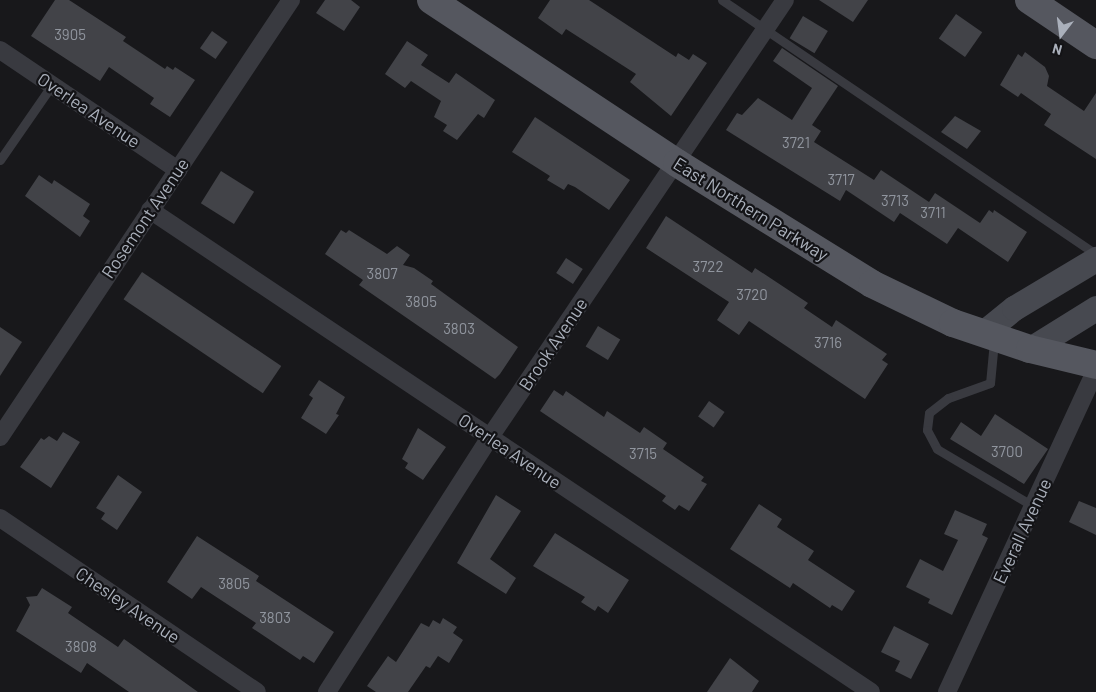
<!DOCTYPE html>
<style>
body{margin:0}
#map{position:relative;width:1096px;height:692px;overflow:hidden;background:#18181b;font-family:Barlow,sans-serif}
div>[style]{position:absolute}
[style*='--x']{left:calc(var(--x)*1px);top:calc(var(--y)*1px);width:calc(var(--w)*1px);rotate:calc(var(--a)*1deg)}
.building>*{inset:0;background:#424348;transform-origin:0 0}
.lane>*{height:9px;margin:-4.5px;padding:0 4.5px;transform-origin:4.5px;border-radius:4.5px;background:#393a40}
.street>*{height:18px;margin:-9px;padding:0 9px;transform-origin:9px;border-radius:9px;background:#393a40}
.secondary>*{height:25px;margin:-12.5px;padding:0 12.5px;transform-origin:12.5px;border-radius:12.5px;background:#474950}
.primary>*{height:28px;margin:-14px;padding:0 14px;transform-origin:14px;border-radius:14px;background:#55575f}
span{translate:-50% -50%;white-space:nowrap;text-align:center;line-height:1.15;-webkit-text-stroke:4.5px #131316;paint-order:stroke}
.number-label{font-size:15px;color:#90959e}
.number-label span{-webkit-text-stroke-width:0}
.street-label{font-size:18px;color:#aab0bb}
.north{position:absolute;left:1036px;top:10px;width:50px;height:50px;-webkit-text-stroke:4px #131316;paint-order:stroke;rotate:195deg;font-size:14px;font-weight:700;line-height:20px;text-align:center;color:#aab0bb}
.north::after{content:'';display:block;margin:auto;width:18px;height:22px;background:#aab0bb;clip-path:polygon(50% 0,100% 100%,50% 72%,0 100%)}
</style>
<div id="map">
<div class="building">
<i style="clip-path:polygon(55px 0,69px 0,126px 37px,123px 41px,165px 69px,167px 66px,173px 70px,175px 67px,195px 80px,170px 117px,150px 104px,154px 98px,109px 67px,100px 81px,31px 36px)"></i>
<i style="clip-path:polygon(325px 0,351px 0,360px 7px,344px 31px,316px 13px)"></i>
<i style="clip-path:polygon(550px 0,589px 0,676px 57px,678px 53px,689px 60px,693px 54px,707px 63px,671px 116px,630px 82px,636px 74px,566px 29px,562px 35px,538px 18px)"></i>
<i style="clip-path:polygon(819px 0,868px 0,853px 22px)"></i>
<i style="left:956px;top:14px;width:32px;height:30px;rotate:35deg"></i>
<i style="left:803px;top:16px;width:29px;height:26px;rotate:31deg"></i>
<i style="left:212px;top:31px;width:19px;height:21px;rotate:35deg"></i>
<i style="clip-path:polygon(407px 41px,428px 55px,421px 65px,449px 83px,456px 73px,495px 100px,484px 118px,478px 114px,457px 140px,443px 131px,447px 125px,434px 117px,441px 101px,411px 81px,405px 88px,385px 74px)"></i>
<i style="clip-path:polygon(782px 48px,838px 86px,812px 125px,821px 131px,814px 142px,874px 180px,881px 170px,929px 202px,935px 193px,980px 223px,989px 210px,993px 213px,994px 210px,1027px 232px,1008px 262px,958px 228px,947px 244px,900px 213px,894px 222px,846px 190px,840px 201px,726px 130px,737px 113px,742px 115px,758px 98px,792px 120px,812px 88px,773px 61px)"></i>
<i style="clip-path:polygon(1025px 52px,1045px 67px,1049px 76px,1047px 86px,1084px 111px,1096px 93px,1096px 159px,1044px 125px,1051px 114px,1021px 93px,1018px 97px,1000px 85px,1018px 54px,1022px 57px)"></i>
<i style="clip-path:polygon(955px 116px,981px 131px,967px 149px,941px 132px)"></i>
<i style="clip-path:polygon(535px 117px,630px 180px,609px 210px,575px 187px,568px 184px,564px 190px,547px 180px,550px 176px,512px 152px)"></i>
<i style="left:221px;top:171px;width:39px;height:38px;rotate:32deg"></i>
<i style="clip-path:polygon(39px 175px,52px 184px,54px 180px,90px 204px,83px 216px,90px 221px,80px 237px,25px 196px)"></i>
<i style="clip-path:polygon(666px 216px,752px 273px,755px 268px,808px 303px,804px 308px,832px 327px,836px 320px,887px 354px,882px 360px,888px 364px,865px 399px,749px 321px,739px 335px,717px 320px,729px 302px,646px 248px)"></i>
<i style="clip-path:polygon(341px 230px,346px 233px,349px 230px,387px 254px,397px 246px,410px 255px,403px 265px,414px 268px,433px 281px,431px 284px,518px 347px,500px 374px,495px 379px,459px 354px,359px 285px,363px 280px,325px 254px)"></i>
<i style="left:566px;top:258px;width:20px;height:18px;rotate:33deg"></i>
<i style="left:142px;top:272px;width:168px;height:33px;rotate:34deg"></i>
<i style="left:598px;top:326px;width:26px;height:24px;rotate:31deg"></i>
<i style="clip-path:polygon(0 327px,22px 342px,0 376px)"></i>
<i style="clip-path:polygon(319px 380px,345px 397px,336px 414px,339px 415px,326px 434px,301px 418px,313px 398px,309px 395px)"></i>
<i style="clip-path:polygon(554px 390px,563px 396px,566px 391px,604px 417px,607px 411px,640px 433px,644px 427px,667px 443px,663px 449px,704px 477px,701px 481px,707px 484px,689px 511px,679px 505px,675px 510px,662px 501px,666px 496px,540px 411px)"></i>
<i style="left:709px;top:401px;width:19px;height:19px;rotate:35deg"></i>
<i style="clip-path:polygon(995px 414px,1048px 449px,1024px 484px,950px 439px,961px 422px,981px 436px)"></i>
<i style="clip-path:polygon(418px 428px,446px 447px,423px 480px,405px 468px,408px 463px,402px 459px)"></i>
<i style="clip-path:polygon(63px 432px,80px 442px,51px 488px,20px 467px,41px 438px,44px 440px,49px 436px,57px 441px)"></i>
<i style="clip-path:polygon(118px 475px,142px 492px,117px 530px,101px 519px,105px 513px,96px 508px)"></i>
<i style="clip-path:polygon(496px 495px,521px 511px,490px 559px,516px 578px,506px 594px,457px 563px)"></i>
<i style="clip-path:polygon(1079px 501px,1096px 508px,1096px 535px,1069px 522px)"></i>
<i style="clip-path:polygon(759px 504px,782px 519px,777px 527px,814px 551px,808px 560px,855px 591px,842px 611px,832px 605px,830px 608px,793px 583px,790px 588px,730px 549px)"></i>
<i style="clip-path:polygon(955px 510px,987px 524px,982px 535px,988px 538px,952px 615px,928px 603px,930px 599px,906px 587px,920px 559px,943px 571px,958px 540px,944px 534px)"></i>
<i style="clip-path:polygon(555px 533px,629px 580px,608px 613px,598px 606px,595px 611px,581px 602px,585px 597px,533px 566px)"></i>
<i style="clip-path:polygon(197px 536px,259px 576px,256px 581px,334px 632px,314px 663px,303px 656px,300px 660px,252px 628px,256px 623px,201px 587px,192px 599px,167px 582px)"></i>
<i style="clip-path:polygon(42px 588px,72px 607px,68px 613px,118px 647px,124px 639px,198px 692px,129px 692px,87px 663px,81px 673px,16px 631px,30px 605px,26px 597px,37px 596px)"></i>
<i style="clip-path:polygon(443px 618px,457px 627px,453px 633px,463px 640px,449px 663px,438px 656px,430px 668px,426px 666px,408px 692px,376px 692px,367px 686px,388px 656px,396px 662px,421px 623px,429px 627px,433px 620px,440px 624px)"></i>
<i style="clip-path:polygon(894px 626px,929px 644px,911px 679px,895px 671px,900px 661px,881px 652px)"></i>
<i style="clip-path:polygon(730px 658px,759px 681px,752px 692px,707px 692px)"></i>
</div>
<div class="lane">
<i style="--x:722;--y:0;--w:452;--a:34.2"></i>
<i style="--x:0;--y:160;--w:91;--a:-55.3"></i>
<i style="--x:994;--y:341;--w:42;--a:95.4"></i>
<i style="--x:990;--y:383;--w:45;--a:160.3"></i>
<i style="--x:948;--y:398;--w:24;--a:142"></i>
<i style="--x:929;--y:413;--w:17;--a:97"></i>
<i style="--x:927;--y:430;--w:21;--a:62"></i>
<i style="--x:937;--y:449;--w:112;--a:30.7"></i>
</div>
<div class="street">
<i style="--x:0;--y:50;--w:215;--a:34"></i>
<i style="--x:150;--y:210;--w:867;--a:33.76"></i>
<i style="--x:0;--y:437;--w:525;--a:-56.34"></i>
<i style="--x:0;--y:518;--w:310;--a:34.1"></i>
<i style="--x:327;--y:692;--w:303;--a:-57.4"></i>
<i style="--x:490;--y:437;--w:527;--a:-55.98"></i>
<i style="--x:947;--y:692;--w:355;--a:-65.2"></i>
</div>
<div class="secondary">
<i style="--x:983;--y:333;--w:40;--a:-39"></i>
<i style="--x:1014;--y:308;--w:96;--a:-30.9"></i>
<i style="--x:1030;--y:349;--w:78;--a:-31.8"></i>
</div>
<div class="primary">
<i style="--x:431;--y:0;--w:295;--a:33.5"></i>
<i style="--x:677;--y:163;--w:229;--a:31.8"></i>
<i style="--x:872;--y:284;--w:90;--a:25.7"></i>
<i style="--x:953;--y:323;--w:81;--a:18.7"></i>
<i style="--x:1030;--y:349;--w:68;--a:13.6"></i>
<i style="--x:1029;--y:0;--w:81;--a:33.9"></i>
</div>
<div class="number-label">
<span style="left:70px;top:35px">3905</span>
<span style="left:796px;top:143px">3721</span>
<span style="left:841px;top:180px">3717</span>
<span style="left:895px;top:201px">3713</span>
<span style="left:933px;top:213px">3711</span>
<span style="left:708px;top:267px">3722</span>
<span style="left:382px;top:274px">3807</span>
<span style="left:752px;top:295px">3720</span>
<span style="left:421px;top:302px">3805</span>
<span style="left:459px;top:329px">3803</span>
<span style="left:828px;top:343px">3716</span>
<span style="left:1007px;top:452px">3700</span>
<span style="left:643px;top:454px">3715</span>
<span style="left:234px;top:584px">3805</span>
<span style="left:275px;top:618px">3803</span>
<span style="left:81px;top:647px">3808</span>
</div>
<div class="street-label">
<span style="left:89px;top:110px;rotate:34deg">Overlea Avenue</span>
<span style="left:751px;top:209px;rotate:32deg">East Northern Parkway</span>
<span style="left:145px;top:218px;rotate:-56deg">Rosemont Avenue</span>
<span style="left:553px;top:344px;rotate:-56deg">Brook Avenue</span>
<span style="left:510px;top:451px;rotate:34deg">Overlea Avenue</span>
<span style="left:1022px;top:531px;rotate:-65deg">Everall Avenue</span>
<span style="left:128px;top:605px;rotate:34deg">Chesley Avenue</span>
</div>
<div class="north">N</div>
</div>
